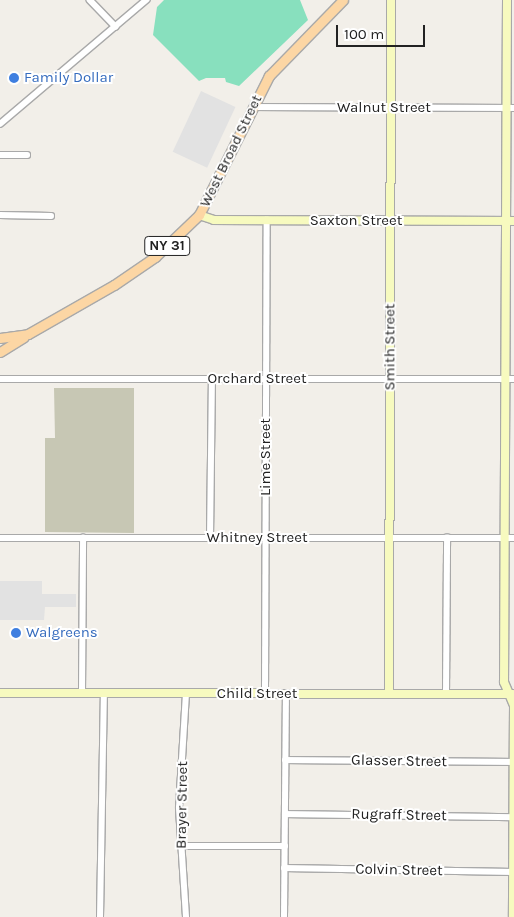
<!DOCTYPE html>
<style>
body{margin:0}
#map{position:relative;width:514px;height:917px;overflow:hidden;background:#f2efe9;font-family:Karla,sans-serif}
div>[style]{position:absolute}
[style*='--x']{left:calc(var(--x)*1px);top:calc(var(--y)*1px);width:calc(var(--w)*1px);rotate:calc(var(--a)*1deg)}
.construction>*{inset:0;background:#c7c7b4}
.pitch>*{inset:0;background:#88e0be}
.parking>*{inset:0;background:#e2e2e2;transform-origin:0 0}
.roads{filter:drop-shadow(1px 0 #a9a9a9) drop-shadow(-1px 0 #a9a9a9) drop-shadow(0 1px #a9a9a9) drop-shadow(0 -1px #a9a9a9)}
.street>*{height:5.5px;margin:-2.75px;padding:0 2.75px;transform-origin:2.75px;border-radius:2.75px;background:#fff}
.secondary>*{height:8px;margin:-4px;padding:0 4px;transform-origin:4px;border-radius:4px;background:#f7fabf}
.primary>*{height:9px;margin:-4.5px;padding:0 4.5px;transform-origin:4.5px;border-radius:4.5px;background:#fcd6a4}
.dots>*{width:14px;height:14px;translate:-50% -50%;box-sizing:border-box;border:2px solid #fff;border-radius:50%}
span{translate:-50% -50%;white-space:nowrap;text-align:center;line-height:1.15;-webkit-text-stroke:4px #fff;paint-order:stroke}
.shield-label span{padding:1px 4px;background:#fff;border:1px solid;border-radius:4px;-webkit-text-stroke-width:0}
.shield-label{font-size:14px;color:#222;font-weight:700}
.shop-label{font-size:15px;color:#366cbe}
.left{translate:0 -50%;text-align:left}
.street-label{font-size:15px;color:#222}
.scale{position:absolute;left:336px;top:25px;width:89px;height:22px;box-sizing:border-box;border:2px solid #222;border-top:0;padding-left:6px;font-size:15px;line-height:18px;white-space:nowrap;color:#222;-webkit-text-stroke:4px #fff;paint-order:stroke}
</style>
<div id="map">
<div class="construction">
<i style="clip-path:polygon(54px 388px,134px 388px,134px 533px,45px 532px,45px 438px,55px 438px)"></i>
</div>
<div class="pitch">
<i style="clip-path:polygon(164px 0,300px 0,308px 20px,239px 86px,226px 82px,225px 78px,206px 78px,199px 81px,153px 35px,157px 7px)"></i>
</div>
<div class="parking">
<i style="left:201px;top:91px;width:38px;height:67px;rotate:25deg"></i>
<i style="clip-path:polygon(0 581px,42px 581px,42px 594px,76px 594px,76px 607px,45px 607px,44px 620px,0 620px)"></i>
</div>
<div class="roads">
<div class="street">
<i style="--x:90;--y:0;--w:37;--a:46"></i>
<i style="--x:253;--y:107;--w:261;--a:0.2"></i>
<i style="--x:0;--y:124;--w:192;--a:-40.3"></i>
<i style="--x:0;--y:155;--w:27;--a:0"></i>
<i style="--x:0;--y:215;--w:51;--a:1.1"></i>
<i style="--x:0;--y:379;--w:514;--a:0"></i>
<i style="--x:0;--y:538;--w:514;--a:0"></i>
<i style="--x:210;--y:538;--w:159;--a:-89.3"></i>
<i style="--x:82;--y:693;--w:155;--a:-89.6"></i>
<i style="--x:265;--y:694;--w:474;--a:-89.8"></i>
<i style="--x:446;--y:694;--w:156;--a:-89.6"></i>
<i style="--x:285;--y:760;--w:229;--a:0.5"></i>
<i style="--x:285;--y:814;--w:228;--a:0.8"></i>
<i style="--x:181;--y:846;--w:104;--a:0"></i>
<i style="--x:284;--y:868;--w:229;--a:1"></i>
<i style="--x:100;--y:917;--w:224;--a:-89"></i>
<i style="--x:186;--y:917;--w:109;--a:-93.7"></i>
<i style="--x:179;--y:808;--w:115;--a:-86.5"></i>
<i style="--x:284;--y:917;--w:223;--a:-89.5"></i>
</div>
<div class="secondary">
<i style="--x:507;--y:0;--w:682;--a:90.25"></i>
<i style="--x:504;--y:682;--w:26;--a:67"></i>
<i style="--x:514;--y:706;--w:211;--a:90.3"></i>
<i style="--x:199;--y:215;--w:16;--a:18"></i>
<i style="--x:214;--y:220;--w:300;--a:0.2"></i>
<i style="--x:0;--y:693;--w:513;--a:0.11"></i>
<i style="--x:389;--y:694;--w:694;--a:-89.83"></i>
</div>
<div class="primary">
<i style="--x:0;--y:338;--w:28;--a:-8"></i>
<i style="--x:28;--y:334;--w:99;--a:-29.7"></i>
<i style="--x:114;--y:285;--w:50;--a:-34.3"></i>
<i style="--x:155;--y:257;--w:61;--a:-43.7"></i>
<i style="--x:199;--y:215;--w:156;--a:-63.3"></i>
<i style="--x:269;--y:76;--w:106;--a:-45.8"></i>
<i style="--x:0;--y:352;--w:28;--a:-32"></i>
</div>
</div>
<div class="dots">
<i style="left:14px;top:78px;background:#3f7fe0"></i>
<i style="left:16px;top:633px;background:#3f7fe0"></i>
</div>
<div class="shield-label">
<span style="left:167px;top:246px">NY 31</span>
</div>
<div class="shop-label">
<span class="left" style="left:24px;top:78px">Family Dollar</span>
<span class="left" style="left:26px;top:633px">Walgreens</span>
</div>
<div class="street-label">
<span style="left:384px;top:108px">Walnut Street</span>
<span style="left:231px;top:151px;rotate:-64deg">West Broad Street</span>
<span style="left:356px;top:221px">Saxton Street</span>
<span style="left:390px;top:347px;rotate:-90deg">Smith Street</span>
<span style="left:257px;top:379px">Orchard Street</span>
<span style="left:266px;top:457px;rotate:-90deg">Lime Street</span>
<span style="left:257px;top:538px">Whitney Street</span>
<span style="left:257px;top:694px">Child Street</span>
<span style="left:399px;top:761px;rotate:1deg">Glasser Street</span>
<span style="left:182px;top:805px;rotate:-89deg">Brayer Street</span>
<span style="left:399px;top:815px;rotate:1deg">Rugraff Street</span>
<span style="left:399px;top:870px;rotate:1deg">Colvin Street</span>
</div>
<div class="scale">100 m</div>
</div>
